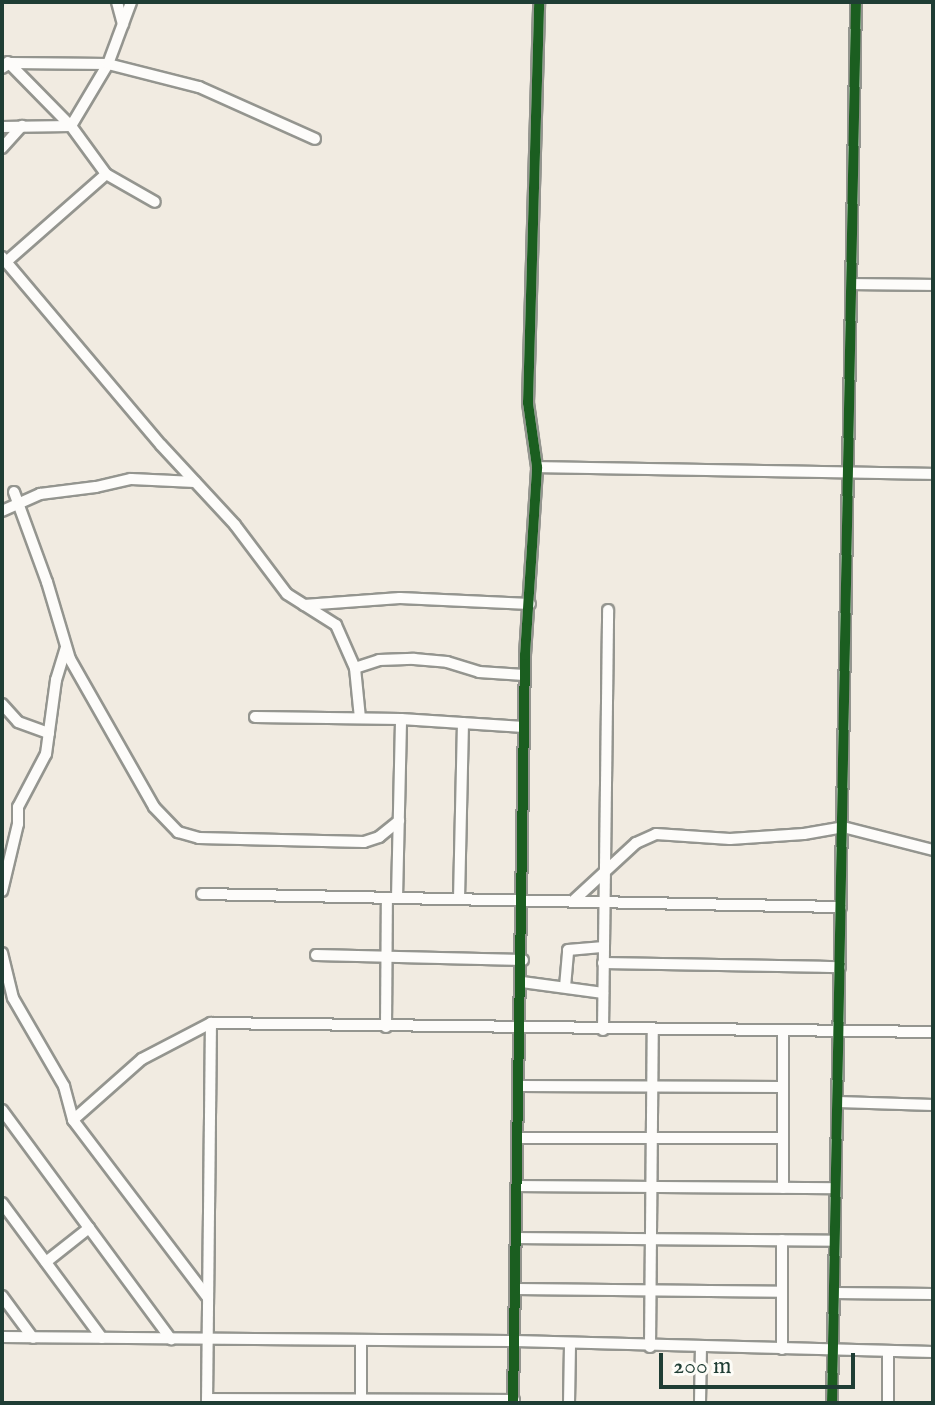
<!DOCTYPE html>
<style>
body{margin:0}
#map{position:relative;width:935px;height:1405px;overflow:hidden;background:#f1ebe1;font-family:"IM FELL English",serif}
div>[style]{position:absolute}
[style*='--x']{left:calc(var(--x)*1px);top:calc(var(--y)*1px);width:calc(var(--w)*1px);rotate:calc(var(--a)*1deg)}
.roads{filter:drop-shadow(2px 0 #94958f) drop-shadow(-2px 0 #94958f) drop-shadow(0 2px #94958f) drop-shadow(0 -2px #94958f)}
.minor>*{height:10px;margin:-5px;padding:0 5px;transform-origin:5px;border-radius:5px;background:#fdfcfa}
.cycleway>*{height:10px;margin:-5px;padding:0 5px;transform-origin:5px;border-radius:5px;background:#1b5e20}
span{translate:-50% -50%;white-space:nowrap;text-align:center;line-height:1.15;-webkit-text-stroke:7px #fdfcf7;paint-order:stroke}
.frame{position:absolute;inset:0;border:4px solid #1f3d34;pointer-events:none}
.scale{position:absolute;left:659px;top:1353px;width:196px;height:36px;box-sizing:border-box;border:4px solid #1f3d34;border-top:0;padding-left:10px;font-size:24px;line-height:28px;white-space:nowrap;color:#1f3d34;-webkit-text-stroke:6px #fdfcf7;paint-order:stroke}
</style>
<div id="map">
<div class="roads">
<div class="minor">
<i style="--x:117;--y:2;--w:23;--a:75"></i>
<i style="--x:8;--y:62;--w:90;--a:45.5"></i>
<i style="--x:71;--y:126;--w:59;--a:53.9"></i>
<i style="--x:106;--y:174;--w:56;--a:29.7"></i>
<i style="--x:2;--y:68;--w:9;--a:-32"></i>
<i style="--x:10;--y:63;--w:98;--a:0.6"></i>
<i style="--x:108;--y:64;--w:94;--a:14.2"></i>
<i style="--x:199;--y:87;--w:127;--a:24.1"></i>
<i style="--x:2;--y:127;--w:69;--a:-0.8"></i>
<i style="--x:71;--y:126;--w:72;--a:-59.2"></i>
<i style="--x:108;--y:64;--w:66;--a:-69.6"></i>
<i style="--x:2;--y:148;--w:30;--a:-48"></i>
<i style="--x:2;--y:257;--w:246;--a:49.8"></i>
<i style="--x:161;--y:445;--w:109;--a:47.2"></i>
<i style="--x:235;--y:525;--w:86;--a:53"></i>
<i style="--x:287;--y:594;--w:58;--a:32.3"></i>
<i style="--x:336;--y:625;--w:47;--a:66.2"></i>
<i style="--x:355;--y:668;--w:50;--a:84.3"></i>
<i style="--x:6;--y:262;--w:133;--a:-41.3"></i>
<i style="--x:853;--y:284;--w:80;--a:0.7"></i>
<i style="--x:537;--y:467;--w:396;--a:1"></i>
<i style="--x:14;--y:492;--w:96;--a:69.9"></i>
<i style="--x:47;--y:582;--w:80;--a:73.4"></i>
<i style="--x:70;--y:659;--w:170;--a:60.4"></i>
<i style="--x:154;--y:807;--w:35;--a:46"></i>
<i style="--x:178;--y:832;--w:22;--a:16"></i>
<i style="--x:199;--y:838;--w:165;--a:1.4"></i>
<i style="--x:364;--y:842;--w:16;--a:-18"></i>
<i style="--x:379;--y:837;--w:26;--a:-39"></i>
<i style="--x:2;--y:511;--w:42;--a:-24.1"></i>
<i style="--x:40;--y:494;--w:56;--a:-7.1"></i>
<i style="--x:96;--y:487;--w:36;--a:-13"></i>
<i style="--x:131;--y:479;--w:64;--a:2.7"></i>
<i style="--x:304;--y:605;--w:96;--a:-4.2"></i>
<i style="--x:400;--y:598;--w:130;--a:2.6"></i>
<i style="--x:355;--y:668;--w:25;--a:-18"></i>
<i style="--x:379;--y:660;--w:35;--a:-2"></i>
<i style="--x:414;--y:659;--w:33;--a:5"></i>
<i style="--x:447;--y:662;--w:34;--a:17"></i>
<i style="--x:479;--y:672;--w:45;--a:3.8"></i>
<i style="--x:2;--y:704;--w:24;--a:48"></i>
<i style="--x:18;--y:722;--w:33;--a:20"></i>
<i style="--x:255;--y:717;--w:146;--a:0.8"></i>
<i style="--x:401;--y:719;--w:123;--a:3.7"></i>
<i style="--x:2;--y:891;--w:69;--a:-76.6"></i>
<i style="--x:18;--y:824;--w:17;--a:-90"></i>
<i style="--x:18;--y:807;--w:60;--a:-62.2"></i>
<i style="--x:46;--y:754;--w:75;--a:-82.3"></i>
<i style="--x:56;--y:680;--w:34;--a:-73"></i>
<i style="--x:202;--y:894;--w:639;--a:1.17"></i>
<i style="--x:397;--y:898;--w:179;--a:-88.7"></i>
<i style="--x:459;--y:899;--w:176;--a:-88.7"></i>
<i style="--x:572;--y:902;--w:87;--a:-42.7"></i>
<i style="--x:636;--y:843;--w:22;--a:-24"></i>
<i style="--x:656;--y:834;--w:74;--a:3.9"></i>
<i style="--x:730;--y:839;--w:74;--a:-3.9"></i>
<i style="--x:804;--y:834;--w:40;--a:-10"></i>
<i style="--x:843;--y:827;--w:93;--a:14.3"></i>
<i style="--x:2;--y:953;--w:46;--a:76.3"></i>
<i style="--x:13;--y:998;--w:102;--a:59.9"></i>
<i style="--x:64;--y:1086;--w:35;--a:75"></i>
<i style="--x:73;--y:1120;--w:223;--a:52.8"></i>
<i style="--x:316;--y:955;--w:207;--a:1.4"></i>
<i style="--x:603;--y:963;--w:237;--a:1"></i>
<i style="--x:522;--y:982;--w:82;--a:7.7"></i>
<i style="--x:565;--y:987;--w:37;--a:-85"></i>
<i style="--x:568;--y:950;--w:36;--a:-5"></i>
<i style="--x:386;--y:1027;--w:129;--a:-89.6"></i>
<i style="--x:603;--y:1030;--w:420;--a:-89.3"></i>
<i style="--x:520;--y:1086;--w:263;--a:0.2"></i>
<i style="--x:838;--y:1102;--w:95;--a:1.8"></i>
<i style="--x:2;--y:1110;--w:285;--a:53.6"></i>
<i style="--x:73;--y:1120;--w:92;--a:-41.5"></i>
<i style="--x:142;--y:1059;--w:78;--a:-27.6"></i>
<i style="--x:211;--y:1023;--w:722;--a:0.71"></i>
<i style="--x:519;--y:1138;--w:264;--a:0"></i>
<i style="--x:518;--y:1186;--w:318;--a:0.4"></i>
<i style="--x:783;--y:1188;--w:157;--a:-90"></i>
<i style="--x:2;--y:1203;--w:168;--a:53.5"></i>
<i style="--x:517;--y:1238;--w:317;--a:0.5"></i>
<i style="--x:46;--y:1262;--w:55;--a:-38.3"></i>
<i style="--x:516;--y:1289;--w:266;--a:0.6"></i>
<i style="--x:834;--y:1293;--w:99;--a:0.6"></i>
<i style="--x:2;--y:1296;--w:52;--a:53.6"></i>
<i style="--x:2;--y:1337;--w:513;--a:0.45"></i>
<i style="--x:515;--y:1341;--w:418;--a:1.5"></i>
<i style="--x:650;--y:1347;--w:316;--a:-89.5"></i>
<i style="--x:782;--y:1349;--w:109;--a:-90"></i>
<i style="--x:207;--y:1399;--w:307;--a:0.2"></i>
<i style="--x:207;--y:1403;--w:380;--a:-89.4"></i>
<i style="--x:361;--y:1403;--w:61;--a:-90"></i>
<i style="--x:513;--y:1403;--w:748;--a:-89.08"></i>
<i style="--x:525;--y:655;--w:188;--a:-86.3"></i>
<i style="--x:537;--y:467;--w:65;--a:-98"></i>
<i style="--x:528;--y:403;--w:401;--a:-88.4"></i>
<i style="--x:569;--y:1403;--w:58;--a:-89"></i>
<i style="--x:700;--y:1403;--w:55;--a:-89"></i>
<i style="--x:832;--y:1403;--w:1401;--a:-89.02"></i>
<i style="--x:888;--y:1403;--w:52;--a:-90"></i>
</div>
</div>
<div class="cycleway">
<i style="--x:513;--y:1403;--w:748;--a:-89.08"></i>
<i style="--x:525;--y:655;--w:188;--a:-86.3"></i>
<i style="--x:537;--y:467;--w:65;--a:-98"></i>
<i style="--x:528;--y:403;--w:401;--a:-88.4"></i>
<i style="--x:832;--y:1403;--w:1401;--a:-89.02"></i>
</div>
<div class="frame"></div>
<div class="scale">200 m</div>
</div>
